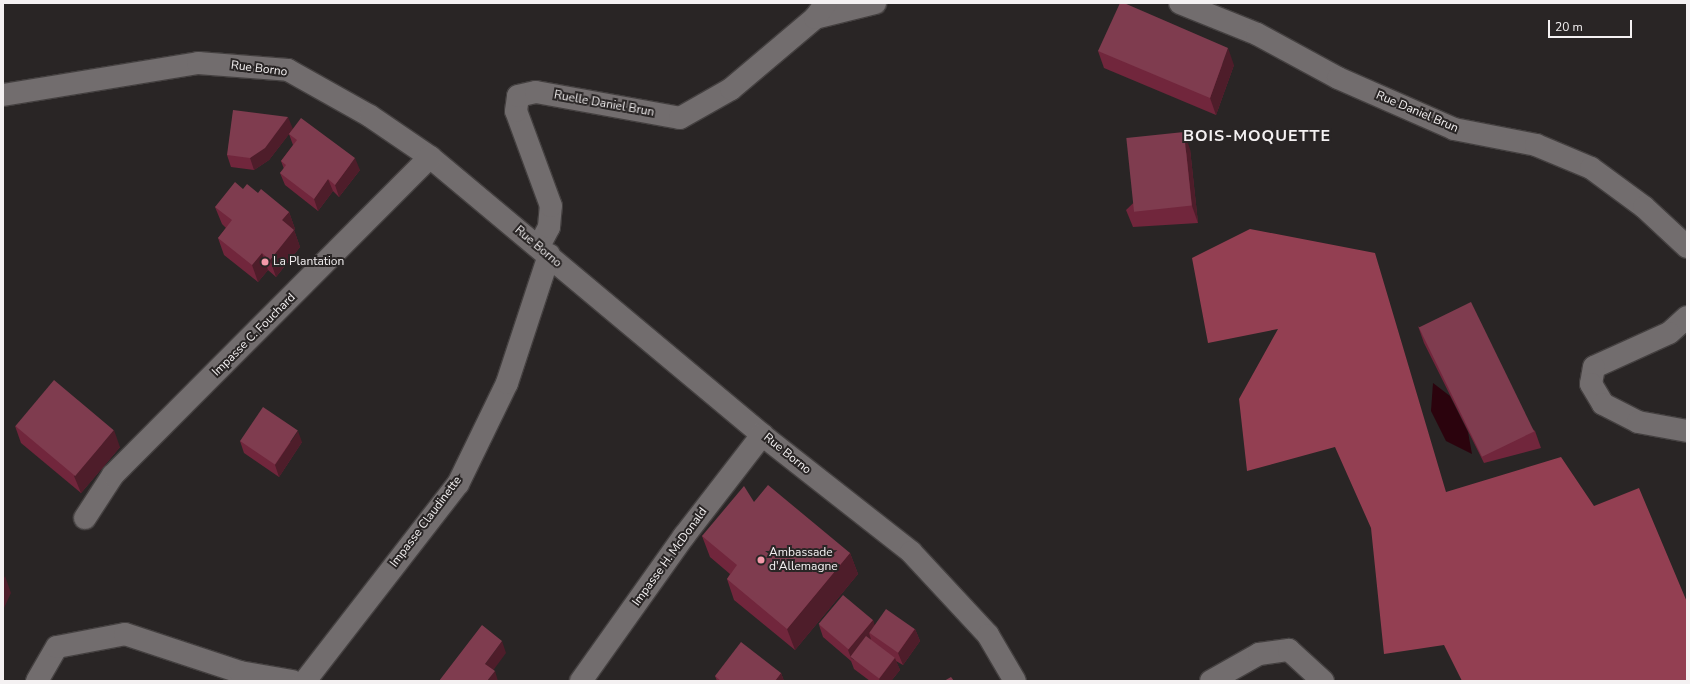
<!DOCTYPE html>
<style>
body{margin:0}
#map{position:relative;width:1690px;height:684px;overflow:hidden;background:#292525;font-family:"Nunito Sans",sans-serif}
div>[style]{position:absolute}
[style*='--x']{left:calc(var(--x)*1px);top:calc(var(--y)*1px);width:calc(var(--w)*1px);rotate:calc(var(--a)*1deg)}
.forest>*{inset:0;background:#933f52}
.water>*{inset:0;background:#2b030d}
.roads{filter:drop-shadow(1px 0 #444040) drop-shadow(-1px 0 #444040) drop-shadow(0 1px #444040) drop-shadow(0 -1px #444040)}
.minor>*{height:22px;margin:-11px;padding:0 11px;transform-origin:11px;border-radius:11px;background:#726d6e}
.wall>*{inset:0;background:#71263c}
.shaded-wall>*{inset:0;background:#4e1d2a}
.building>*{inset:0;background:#7f3c4f;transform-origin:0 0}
.dots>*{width:11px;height:11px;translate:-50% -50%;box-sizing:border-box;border:2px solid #292525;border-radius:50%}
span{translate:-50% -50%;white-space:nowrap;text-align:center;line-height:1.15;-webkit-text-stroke:4px #292525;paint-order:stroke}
.street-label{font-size:12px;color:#f4f1f2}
.poi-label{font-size:12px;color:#f4f1f2}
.left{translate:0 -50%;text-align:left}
.district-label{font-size:16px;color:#f4f1f2;font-weight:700;letter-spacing:1px}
.frame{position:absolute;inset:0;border:4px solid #f4f1f2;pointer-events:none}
.scale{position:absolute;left:1548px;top:20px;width:84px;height:18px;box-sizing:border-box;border:2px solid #f4f1f2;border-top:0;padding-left:5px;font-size:12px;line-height:14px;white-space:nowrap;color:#f4f1f2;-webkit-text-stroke:3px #292525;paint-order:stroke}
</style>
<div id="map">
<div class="forest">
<i style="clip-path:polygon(1250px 229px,1375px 253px,1446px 492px,1561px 457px,1594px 506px,1639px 488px,1687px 602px,1687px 681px,1462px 681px,1444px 645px,1384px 654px,1371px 528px,1335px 447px,1247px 471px,1239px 399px,1278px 329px,1208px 343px,1192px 258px)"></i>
</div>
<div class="water">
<i style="clip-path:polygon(1433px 383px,1450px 396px,1468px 432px,1472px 454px,1446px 441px,1431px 411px)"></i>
</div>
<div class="roads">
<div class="minor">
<i style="--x:1180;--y:3;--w:83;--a:21.9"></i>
<i style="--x:1257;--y:34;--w:92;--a:28.5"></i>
<i style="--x:1338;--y:78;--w:127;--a:23.7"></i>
<i style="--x:1454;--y:129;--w:84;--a:11"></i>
<i style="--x:1536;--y:145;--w:60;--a:22.7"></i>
<i style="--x:1591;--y:168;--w:66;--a:36.3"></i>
<i style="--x:1644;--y:207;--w:59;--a:42.9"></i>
<i style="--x:815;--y:18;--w:62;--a:-14"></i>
<i style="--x:3;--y:95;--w:198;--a:-9.3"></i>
<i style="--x:198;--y:63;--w:90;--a:4.4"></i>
<i style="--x:288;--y:70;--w:94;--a:29.3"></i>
<i style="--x:370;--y:116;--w:73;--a:34.3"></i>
<i style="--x:430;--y:157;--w:433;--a:39.9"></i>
<i style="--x:762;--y:435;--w:189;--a:38.1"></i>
<i style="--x:911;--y:552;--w:113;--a:47.1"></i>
<i style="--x:988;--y:635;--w:53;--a:59.6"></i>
<i style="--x:539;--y:246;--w:21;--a:-62"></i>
<i style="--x:549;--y:227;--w:21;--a:-85"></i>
<i style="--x:551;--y:206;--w:101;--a:-110.2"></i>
<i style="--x:516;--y:111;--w:15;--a:-82"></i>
<i style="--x:518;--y:96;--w:18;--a:-13"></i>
<i style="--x:536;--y:92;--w:146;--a:10.2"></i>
<i style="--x:680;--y:118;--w:59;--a:-29.6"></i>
<i style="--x:731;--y:89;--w:110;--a:-40.2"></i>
<i style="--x:815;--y:18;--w:19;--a:-54"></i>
<i style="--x:1687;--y:317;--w:24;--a:138"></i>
<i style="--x:1669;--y:333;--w:82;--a:155.6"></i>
<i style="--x:1594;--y:367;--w:17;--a:100"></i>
<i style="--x:1591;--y:384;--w:23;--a:59"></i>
<i style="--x:1603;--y:404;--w:39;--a:27"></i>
<i style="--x:1638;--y:422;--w:50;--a:10.4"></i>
<i style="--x:85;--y:518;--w:51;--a:-56.9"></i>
<i style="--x:113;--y:475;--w:449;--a:-45.1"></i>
<i style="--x:37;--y:681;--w:39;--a:-60"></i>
<i style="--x:57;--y:647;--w:69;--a:-10.8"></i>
<i style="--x:125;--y:634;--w:121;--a:18.3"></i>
<i style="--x:240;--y:672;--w:53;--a:9.8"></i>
<i style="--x:305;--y:681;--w:249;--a:-52.2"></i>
<i style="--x:458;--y:484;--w:112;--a:-64.1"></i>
<i style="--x:507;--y:383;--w:135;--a:-71.8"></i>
<i style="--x:581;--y:681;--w:178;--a:-54.6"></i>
<i style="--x:684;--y:536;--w:128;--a:-52.3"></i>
<i style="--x:1211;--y:681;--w:55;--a:-29.4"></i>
<i style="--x:1259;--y:654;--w:30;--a:-8"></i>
<i style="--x:1289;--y:650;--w:46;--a:42.4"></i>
</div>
</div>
<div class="wall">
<i style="clip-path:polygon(1098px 51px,1234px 65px,1216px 115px,1104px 68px)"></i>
<i style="clip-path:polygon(292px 129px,360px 170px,339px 197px,333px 191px,318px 211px,285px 185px,280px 173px,284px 169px,281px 161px,293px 145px,289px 134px,269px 160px,254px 170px,231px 167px,227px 155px)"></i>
<i style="clip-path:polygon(1190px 149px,1198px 223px,1133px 227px,1126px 210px)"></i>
<i style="clip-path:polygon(243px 189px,258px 193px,289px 212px,295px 229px,294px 230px,300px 247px,276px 277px,268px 270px,258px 282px,224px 255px,218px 238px,226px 228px,222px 224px,215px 207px)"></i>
<i style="clip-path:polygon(1418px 326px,1535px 431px,1541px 448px,1484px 463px,1424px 343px)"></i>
<i style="clip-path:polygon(15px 426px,120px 447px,81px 493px,21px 443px)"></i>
<i style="clip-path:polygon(240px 441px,302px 442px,279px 477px,244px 453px)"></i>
<i style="clip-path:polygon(754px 502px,850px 553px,858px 574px,795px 650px,734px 600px,727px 579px,730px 574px,710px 557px,702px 536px)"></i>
<i style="clip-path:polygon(873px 620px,874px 625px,915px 629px,920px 641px,903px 665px,896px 661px,900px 670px,891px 681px,870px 681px,854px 669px,851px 661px,823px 637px,819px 625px)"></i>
<i style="clip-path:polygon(781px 673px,784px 681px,717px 681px,715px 676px)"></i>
</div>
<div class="shaded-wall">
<i style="clip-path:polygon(1228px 48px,1234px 65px,1216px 115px,1210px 98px)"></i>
<i style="clip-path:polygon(288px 117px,293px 129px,269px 160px,254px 170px,250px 158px)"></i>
<i style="clip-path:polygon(1184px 132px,1190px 149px,1198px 223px,1192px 206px)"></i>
<i style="clip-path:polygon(355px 158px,360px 170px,339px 197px,335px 185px)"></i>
<i style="clip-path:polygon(328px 179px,333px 191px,318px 211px,314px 199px)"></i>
<i style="clip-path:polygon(289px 212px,295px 229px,294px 230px,300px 247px,276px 277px,270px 260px,282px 220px)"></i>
<i style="clip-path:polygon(262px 253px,268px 270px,258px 282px,252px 265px)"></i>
<i style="clip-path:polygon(114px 430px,120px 447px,81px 493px,74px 476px)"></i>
<i style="clip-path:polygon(298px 431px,302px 442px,279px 477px,275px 465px)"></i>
<i style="clip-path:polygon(850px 553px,858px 574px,795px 650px,787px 629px)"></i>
<i style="clip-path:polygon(5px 576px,11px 593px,3px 610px,3px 580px)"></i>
<i style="clip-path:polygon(873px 620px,877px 632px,869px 633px,871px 639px,854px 660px,851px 658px,848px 650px)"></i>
<i style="clip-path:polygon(915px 629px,920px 641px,903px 665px,898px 653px)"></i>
<i style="clip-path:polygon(502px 641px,506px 653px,489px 676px,485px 664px)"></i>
<i style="clip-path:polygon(895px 658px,900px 670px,891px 681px,880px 681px,879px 679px)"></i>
<i style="clip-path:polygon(495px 671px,498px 681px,487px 681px)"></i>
<i style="clip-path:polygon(781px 673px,784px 681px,775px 681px)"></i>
</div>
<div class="building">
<i style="clip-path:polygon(1120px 3px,1124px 3px,1228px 48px,1210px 98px,1098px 51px)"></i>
<i style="clip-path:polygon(233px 110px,288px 117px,265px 148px,250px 158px,227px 155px)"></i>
<i style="clip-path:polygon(301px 118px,355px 158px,335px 185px,328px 179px,314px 199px,280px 173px,286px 165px,281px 161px,297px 140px,289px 134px)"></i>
<i style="left:1184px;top:132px;width:74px;height:58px;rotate:84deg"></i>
<i style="clip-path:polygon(235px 182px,243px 189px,247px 184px,258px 193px,261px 189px,289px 212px,282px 220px,294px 230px,270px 260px,262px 253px,252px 265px,218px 238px,232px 220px,215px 207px)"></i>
<i style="left:1471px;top:302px;width:144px;height:58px;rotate:64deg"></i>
<i style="left:54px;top:380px;width:78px;height:60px;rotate:40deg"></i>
<i style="left:263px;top:407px;width:42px;height:41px;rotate:34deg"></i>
<i style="clip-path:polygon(768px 485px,850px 553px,787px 629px,727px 579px,737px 565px,702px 536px,744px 486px,754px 502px)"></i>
<i style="left:843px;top:595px;width:39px;height:38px;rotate:40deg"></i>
<i style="left:886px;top:609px;width:35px;height:29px;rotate:35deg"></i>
<i style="clip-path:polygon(482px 625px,502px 641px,485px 664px,495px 671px,487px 681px,439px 681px)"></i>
<i style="left:866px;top:636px;width:36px;height:26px;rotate:37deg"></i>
<i style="clip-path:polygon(741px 642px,781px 673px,775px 681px,721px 681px,715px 676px)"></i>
<i style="clip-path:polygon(951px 677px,954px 681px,944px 681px)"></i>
</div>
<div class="dots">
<i style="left:265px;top:262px;background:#f39aaa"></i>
<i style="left:761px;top:560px;background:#f39aaa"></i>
</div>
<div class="street-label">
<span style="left:259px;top:69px;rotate:7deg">Rue Borno</span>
<span style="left:604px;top:104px;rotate:10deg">Ruelle Daniel Brun</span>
<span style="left:1417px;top:112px;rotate:23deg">Rue Daniel Brun</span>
<span style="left:538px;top:247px;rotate:40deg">Rue Borno</span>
<span style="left:254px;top:335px;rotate:-45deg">Impasse C. Fouchard</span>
<span style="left:787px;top:454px;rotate:39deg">Rue Borno</span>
<span style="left:426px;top:522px;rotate:-53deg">Impasse Claudinette</span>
<span style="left:670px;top:557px;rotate:-54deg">Impasse H. McDonald</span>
</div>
<div class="poi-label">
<span class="left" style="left:273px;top:262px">La Plantation</span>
<span class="left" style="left:769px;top:560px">Ambassade<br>d'Allemagne</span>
</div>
<div class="district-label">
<span style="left:1257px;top:136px">BOIS-MOQUETTE</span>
</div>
<div class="frame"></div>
<div class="scale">20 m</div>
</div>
